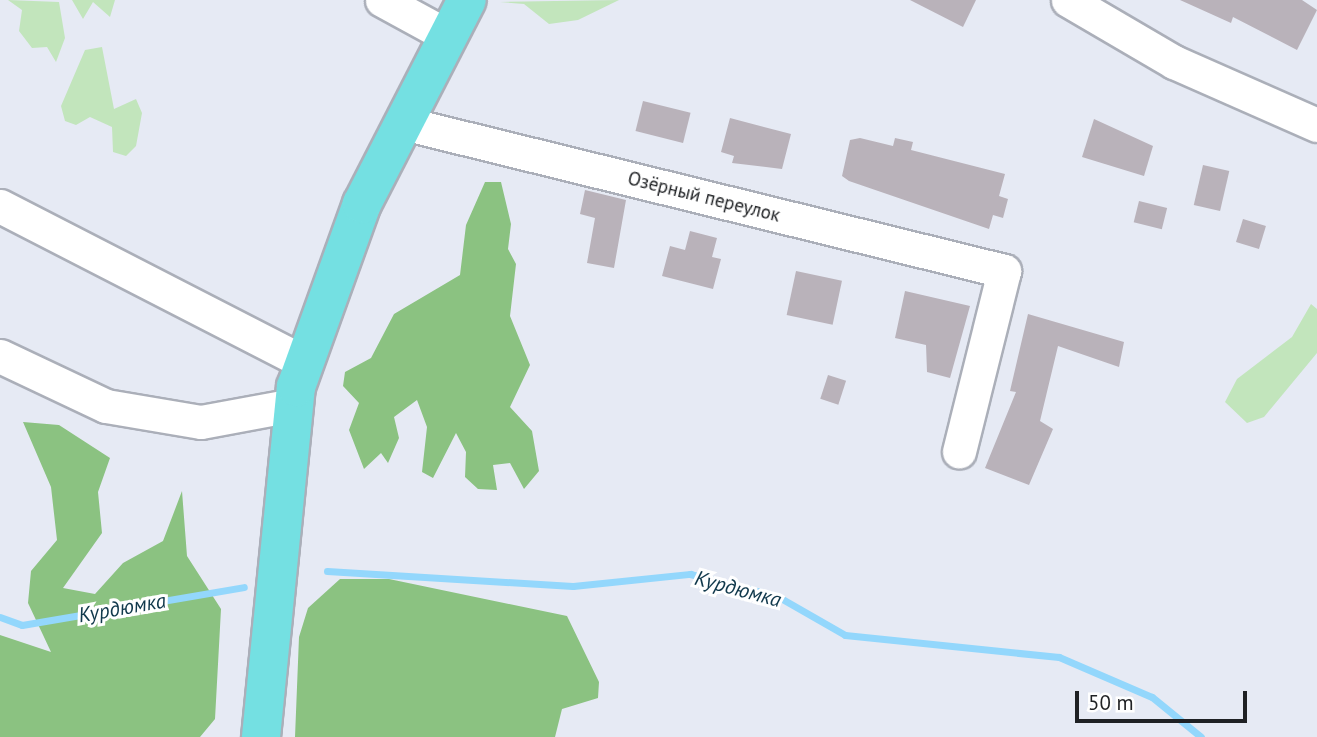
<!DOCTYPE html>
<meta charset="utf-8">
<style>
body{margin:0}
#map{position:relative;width:1317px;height:737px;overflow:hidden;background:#e6eaf4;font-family:"PT Sans",sans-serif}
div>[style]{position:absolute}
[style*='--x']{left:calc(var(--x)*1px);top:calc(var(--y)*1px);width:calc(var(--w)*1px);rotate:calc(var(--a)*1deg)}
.green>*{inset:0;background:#c2e5bc}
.forest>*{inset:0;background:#8bc281}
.stream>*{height:7px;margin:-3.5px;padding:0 3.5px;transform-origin:3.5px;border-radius:3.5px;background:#93d7fc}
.building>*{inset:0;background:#b9b2ba;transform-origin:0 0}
.roads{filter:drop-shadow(2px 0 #abafb9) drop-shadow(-2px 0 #abafb9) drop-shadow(0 2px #abafb9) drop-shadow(0 -2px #abafb9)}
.minor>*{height:33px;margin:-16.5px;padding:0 16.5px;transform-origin:16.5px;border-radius:16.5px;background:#fff}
.major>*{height:38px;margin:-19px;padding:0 19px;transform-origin:19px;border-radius:19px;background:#74e0e2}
span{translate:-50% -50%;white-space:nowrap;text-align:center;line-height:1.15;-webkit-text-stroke:6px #fff;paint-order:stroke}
.street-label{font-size:19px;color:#1f2124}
.water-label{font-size:21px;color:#11394c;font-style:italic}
.scale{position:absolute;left:1075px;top:691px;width:172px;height:32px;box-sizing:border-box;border:4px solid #1f2124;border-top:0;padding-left:9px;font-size:21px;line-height:24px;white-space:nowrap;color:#1f2124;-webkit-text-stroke:5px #fff;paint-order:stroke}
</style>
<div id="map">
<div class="green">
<i style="clip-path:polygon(8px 0,59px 2px,65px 38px,56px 62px,47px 47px,32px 48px,19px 31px,22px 10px)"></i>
<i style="clip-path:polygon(72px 0,115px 0,110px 17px,93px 2px,83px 19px)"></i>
<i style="clip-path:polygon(619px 0,578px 20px,549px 24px,524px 4px,500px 2px)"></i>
<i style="clip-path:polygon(102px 47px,114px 109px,136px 99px,142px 113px,136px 146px,126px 156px,113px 152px,112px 127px,90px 117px,76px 125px,65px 121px,61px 106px,85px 50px)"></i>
<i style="clip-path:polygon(1311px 304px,1317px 309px,1317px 353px,1264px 417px,1247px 423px,1225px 402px,1237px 379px,1292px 337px)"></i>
</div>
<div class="forest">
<i style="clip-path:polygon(485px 182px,501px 182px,511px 224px,508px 249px,516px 264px,510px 316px,530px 365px,510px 407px,532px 431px,539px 471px,524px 489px,510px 463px,493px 465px,497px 490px,478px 489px,465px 477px,466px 452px,456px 433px,433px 478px,422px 472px,427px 427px,417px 400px,394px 417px,399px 438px,388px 463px,381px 453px,364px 469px,349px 430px,359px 403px,343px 386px,345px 372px,371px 358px,394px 314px,460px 275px,466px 225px)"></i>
<i style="clip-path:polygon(23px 422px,59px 425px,110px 458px,98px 492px,102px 533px,63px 588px,95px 594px,123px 563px,163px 541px,182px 491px,187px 556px,221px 609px,215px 719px,200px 737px,0 737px,0 635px,51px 652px,28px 603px,31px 571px,57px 540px,51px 487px)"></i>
<i style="clip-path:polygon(340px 579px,389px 579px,567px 616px,599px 682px,598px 698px,562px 709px,555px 737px,295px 737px,299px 637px,308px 608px)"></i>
</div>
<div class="stream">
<i style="--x:327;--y:571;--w:246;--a:3.5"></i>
<i style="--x:573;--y:586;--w:118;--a:-5.9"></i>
<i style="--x:690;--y:574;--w:90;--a:14.2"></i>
<i style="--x:777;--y:596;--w:78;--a:29.8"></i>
<i style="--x:845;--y:635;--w:215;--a:5.9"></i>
<i style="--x:1059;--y:657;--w:101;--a:23.3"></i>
<i style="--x:1152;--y:697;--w:63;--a:39.2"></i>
<i style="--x:0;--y:617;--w:23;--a:20"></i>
<i style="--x:22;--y:625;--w:225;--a:-9.7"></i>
</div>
<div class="building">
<i style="clip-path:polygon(910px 0,976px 0,963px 27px)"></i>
<i style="clip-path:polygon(1180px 0,1302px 0,1317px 10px,1297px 50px,1233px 17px,1231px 23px)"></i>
<i style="left:643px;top:101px;width:49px;height:31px;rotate:14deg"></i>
<i style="clip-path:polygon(730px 118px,791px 134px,782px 169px,732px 163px,734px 156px,721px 152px)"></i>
<i style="clip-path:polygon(1094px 119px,1153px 146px,1144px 176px,1082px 157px)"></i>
<i style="clip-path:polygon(860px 138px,893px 146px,895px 138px,913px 142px,911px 150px,1005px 174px,999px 196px,1008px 199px,1003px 218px,993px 215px,989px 229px,849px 181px,842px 176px,850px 140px)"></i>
<i style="left:1203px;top:165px;width:27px;height:41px;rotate:13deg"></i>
<i style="clip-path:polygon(585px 190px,626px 200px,614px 268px,587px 263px,595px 218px,580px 214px)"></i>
<i style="left:1139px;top:201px;width:29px;height:22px;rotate:14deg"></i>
<i style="left:1243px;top:219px;width:24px;height:24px;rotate:17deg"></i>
<i style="clip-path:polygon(690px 231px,717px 238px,712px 257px,721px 259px,713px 289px,662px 276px,670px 246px,685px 250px)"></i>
<i style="left:796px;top:271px;width:47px;height:45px;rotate:12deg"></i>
<i style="clip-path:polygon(905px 291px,970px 306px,950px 378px,927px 372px,926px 345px,895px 338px)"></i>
<i style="clip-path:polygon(1028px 314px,1124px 342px,1119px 367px,1058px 346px,1040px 421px,1053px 429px,1029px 485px,985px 468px,1016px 392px,1010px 391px)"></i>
<i style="left:828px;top:375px;width:19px;height:25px;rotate:18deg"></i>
</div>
<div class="roads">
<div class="minor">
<i style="--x:382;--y:0;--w:75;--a:28.6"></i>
<i style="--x:1068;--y:0;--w:123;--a:30.3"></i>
<i style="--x:1174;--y:62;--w:156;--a:23.8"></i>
<i style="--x:403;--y:123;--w:619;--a:13.83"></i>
<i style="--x:1004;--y:271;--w:186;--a:104"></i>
<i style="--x:0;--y:206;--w:343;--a:27.2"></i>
<i style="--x:0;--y:356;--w:117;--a:25.3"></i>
<i style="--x:106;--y:406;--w:96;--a:9.6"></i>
<i style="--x:201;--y:422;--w:94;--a:-10.5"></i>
</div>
<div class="major">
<i style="--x:261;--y:737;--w:352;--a:-84.3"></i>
<i style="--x:296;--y:387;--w:195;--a:-70.2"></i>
<i style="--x:362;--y:204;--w:229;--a:-62.8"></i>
</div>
</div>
<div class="street-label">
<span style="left:704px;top:197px;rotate:14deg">Озёрный переулок</span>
</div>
<div class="water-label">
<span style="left:738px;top:589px;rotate:15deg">Курдюмка</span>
<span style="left:122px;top:608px;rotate:-10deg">Курдюмка</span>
</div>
<div class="scale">50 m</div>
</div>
